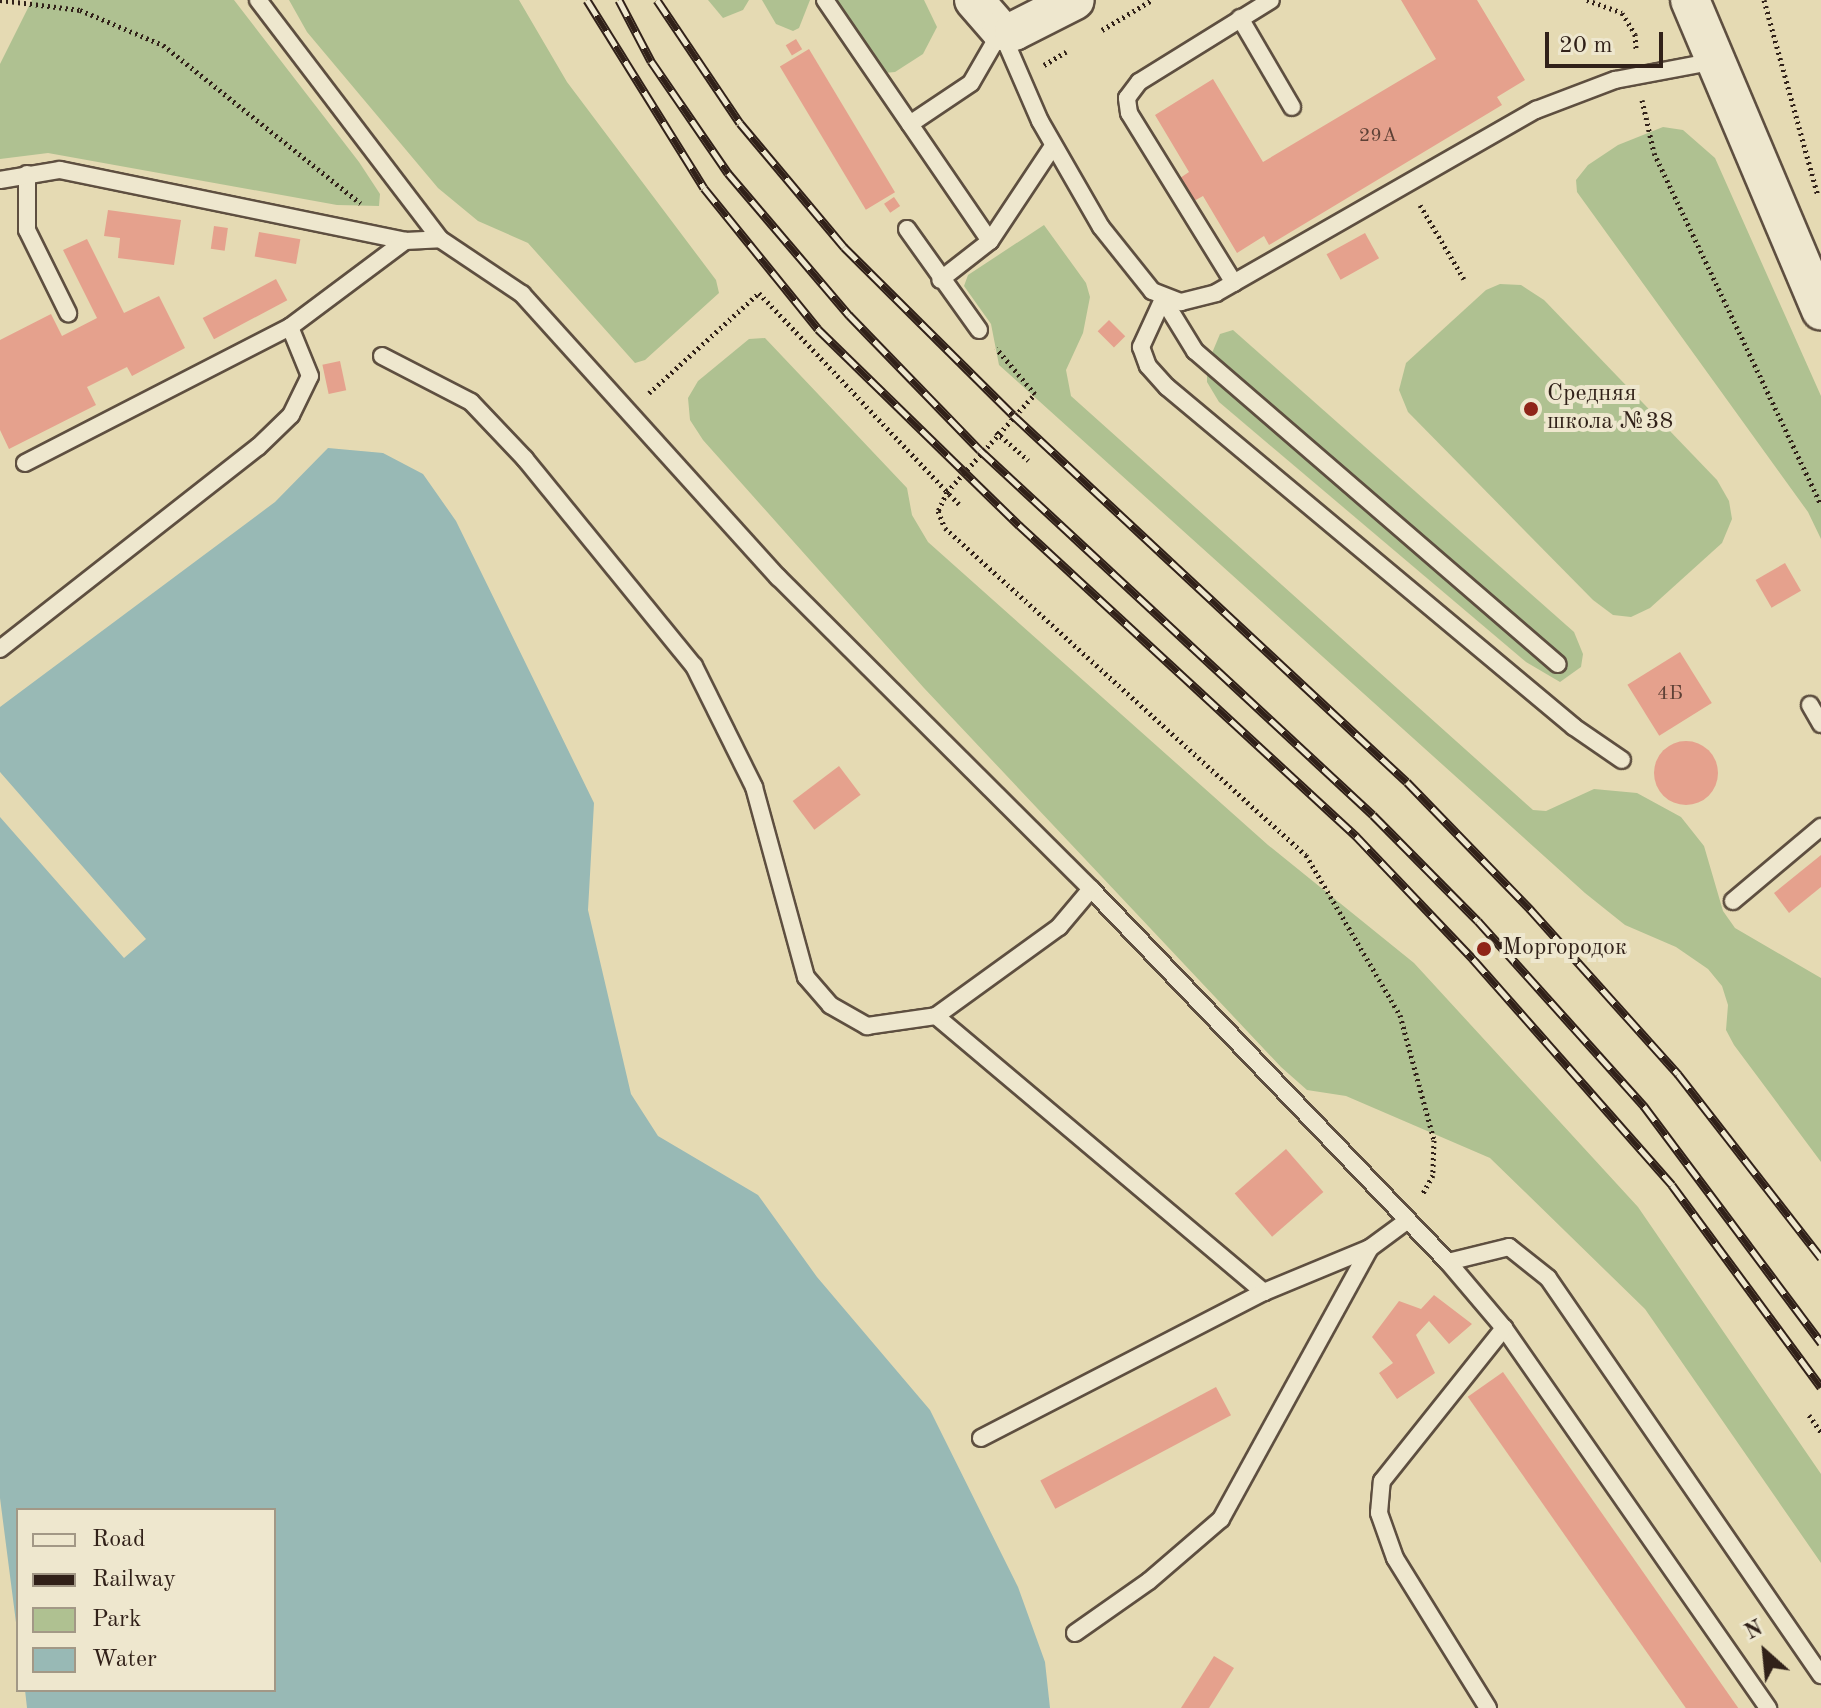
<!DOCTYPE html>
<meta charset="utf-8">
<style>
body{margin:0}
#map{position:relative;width:1821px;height:1708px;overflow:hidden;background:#e5dab3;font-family:"Old Standard TT",serif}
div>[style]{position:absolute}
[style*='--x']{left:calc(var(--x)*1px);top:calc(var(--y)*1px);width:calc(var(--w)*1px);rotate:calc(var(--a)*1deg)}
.green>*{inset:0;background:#afc191}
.water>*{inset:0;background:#98b9b5}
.building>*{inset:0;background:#e5a18d;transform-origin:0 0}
.round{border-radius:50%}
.path>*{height:5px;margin-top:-2.5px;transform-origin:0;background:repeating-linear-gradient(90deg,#312119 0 2px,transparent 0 6px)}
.roads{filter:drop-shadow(2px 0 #5e4f40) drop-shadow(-2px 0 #5e4f40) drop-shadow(0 2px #5e4f40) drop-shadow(0 -2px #5e4f40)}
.service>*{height:16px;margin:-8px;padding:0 8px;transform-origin:8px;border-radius:8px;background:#eee7ce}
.tertiary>*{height:38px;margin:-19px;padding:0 19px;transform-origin:19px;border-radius:19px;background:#eee7ce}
.rail>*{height:9px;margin-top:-4.5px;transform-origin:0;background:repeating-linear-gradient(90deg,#eee7ce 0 18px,#312119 0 36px);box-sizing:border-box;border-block:2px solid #312119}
.dots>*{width:22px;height:22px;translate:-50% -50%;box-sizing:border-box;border:4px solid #eee7ce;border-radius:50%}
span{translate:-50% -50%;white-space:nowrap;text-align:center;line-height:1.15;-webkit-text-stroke:8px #eee7ce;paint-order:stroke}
.number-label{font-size:20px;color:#5e4136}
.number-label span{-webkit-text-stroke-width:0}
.poi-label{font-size:24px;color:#312119}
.left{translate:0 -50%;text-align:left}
.legend{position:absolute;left:16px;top:1508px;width:260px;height:184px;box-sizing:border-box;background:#eee7ce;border:2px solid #a29886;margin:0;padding:10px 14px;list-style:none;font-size:24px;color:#312119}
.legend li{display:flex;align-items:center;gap:16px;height:40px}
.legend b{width:40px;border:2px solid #a29886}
.north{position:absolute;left:1725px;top:1612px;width:80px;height:80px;-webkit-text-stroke:6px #eee7ce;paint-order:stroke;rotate:333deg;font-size:22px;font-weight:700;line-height:32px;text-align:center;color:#312119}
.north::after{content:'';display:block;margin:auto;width:28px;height:36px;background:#312119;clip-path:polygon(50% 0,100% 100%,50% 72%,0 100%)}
.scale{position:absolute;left:1545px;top:32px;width:118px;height:36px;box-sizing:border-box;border:4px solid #312119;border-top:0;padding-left:10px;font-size:24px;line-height:28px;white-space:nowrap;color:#312119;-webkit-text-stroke:6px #eee7ce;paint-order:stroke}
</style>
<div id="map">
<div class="green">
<i style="clip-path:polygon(32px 0,234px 0,359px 162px,380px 194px,379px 206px,337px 205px,48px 153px,0 159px,0 64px)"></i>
<i style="clip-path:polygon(289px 0,519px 0,567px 82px,716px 280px,719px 293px,645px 360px,635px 363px,528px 243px,478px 221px,438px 188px,307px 32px)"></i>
<i style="clip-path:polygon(708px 0,749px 0,743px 10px,723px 18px)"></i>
<i style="clip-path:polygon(762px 0,810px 0,799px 28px,793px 31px,776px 24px)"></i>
<i style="clip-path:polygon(831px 0,924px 0,937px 27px,923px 54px,895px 72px,884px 73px)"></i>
<i style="clip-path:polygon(1663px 127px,1683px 130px,1715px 158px,1821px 396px,1821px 539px,1808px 512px,1577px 192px,1576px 180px,1588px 165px,1618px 145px)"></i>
<i style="clip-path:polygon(1044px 225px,1086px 283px,1090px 297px,1083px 333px,1066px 370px,1071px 396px,1533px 810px,1546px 811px,1594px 789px,1637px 793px,1681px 817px,1704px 846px,1723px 911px,1735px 928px,1821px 978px,1821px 1162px,1734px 1045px,1726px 1030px,1728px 1005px,1722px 986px,1708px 969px,1676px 947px,1625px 925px,1585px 893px,999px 365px,991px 324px,964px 286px,968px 275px)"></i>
<i style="clip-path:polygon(1500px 284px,1521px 285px,1544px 300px,1717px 480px,1729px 501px,1732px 519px,1722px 543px,1650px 608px,1631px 617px,1613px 615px,1593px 600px,1408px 412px,1399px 390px,1406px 363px,1486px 290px)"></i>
<i style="clip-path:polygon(1233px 330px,1574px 632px,1583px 654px,1581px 667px,1560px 682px,1526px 662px,1219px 402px,1207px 382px,1207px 365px,1220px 334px)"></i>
<i style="clip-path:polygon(765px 338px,907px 488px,912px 515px,928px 542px,1268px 845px,1414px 963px,1638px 1207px,1821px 1474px,1821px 1563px,1645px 1309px,1490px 1158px,1346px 1096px,1307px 1090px,1281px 1067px,924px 688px,703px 440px,690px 420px,688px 398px,698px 381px,749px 339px)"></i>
</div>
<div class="water">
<i style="clip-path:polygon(328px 448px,383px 453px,423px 474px,456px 521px,594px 803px,588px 910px,631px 1094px,658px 1136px,758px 1195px,817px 1277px,930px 1410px,1018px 1587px,1045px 1662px,1050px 1708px,27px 1708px,25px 1690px,274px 1690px,274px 1510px,18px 1510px,18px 1638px,0 1498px,0 817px,124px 958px,146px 939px,0 772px,0 707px,275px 502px)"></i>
</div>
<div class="building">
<i style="clip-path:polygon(1401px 0,1477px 0,1525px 80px,1497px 97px,1502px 105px,1269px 245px,1264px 236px,1237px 253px,1203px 196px,1194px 201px,1180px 178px,1189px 172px,1155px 115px,1213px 79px,1263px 162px,1436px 59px)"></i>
<i style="left:796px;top:39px;width:12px;height:12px;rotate:59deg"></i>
<i style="left:809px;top:49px;width:167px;height:34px;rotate:59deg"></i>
<i style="left:894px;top:197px;width:11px;height:12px;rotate:56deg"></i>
<i style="clip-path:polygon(108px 210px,181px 220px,174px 265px,118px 258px,120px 238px,104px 236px)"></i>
<i style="left:214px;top:226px;width:14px;height:23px;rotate:8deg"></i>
<i style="left:259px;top:232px;width:42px;height:25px;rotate:10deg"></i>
<i style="left:1365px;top:233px;width:29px;height:44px;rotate:61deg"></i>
<i style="clip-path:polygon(87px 239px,124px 313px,159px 296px,185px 348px,132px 376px,127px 367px,87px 387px,96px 405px,9px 449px,0 430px,0 340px,51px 314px,62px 336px,97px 318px,63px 250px)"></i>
<i style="left:276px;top:279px;width:24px;height:83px;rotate:62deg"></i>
<i style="left:1109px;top:320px;width:23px;height:16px;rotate:45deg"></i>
<i style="left:340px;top:361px;width:30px;height:18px;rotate:78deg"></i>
<i style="left:1785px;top:563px;width:32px;height:34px;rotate:60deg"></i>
<i style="left:1680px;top:652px;width:60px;height:62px;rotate:58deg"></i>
<i class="round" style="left:1654px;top:741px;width:64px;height:64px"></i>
<i style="left:839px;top:766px;width:36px;height:58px;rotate:53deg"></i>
<i style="clip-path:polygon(1821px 855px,1821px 887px,1789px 913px,1774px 893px)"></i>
<i style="left:1286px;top:1149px;width:57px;height:68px;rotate:49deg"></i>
<i style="clip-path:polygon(1434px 1295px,1472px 1324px,1449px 1344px,1429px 1321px,1416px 1335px,1435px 1373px,1397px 1399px,1379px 1373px,1393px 1363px,1372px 1337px,1399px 1301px,1421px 1309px)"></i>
<i style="left:1503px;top:1372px;width:411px;height:43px;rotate:55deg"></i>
<i style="left:1216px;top:1387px;width:32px;height:199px;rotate:62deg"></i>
<i style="clip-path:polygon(1214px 1656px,1234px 1668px,1209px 1708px,1181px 1708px)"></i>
</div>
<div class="path">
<i style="--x:0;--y:0;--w:81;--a:7.1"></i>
<i style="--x:80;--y:10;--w:90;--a:22.9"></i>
<i style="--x:163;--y:45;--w:253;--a:38.7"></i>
<i style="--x:1587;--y:0;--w:37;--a:20"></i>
<i style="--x:1622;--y:13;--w:25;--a:58"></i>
<i style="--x:1635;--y:34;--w:16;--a:86"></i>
<i style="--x:1764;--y:0;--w:203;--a:74.6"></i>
<i style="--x:1102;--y:30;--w:58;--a:-31"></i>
<i style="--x:1044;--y:65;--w:26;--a:-31"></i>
<i style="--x:1642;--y:100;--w:54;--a:77.2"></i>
<i style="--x:1654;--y:153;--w:389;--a:64.6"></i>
<i style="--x:1420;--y:205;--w:86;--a:59.3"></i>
<i style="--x:649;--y:393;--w:149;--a:-42.3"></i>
<i style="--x:759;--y:293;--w:274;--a:46.6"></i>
<i style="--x:947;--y:492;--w:132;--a:-48.1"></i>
<i style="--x:1035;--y:394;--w:60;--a:-130.3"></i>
<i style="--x:996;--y:432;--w:43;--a:41.2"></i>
<i style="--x:959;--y:504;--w:17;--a:-135"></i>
<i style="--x:947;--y:492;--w:21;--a:115"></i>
<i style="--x:938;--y:511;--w:18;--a:68"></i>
<i style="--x:945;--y:528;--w:487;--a:42.2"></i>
<i style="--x:1306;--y:855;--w:186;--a:59.6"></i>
<i style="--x:1400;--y:1015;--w:130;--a:74.8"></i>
<i style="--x:1434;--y:1140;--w:35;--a:92"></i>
<i style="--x:1433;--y:1175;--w:23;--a:119"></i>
<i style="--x:1809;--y:1415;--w:21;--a:55"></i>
</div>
<div class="roads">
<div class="service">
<i style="--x:258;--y:0;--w:300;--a:52.7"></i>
<i style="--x:440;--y:239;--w:99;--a:33.9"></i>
<i style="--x:522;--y:294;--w:382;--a:47.9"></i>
<i style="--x:778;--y:577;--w:442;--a:44.9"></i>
<i style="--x:1091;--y:889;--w:516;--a:46.26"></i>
<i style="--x:1448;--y:1262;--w:87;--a:49.7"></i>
<i style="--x:1504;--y:1328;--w:463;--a:55.2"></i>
<i style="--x:825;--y:0;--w:292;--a:55.6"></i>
<i style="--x:990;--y:241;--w:63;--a:142"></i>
<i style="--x:1240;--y:18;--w:103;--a:59.7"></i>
<i style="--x:1001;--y:31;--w:98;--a:66.6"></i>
<i style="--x:1040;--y:121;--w:122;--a:60.1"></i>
<i style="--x:1101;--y:227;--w:82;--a:51.4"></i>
<i style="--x:1152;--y:291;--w:31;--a:21"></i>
<i style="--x:1181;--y:302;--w:36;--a:-14"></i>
<i style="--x:1216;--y:293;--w:369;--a:-29.8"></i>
<i style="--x:1536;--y:110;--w:85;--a:-20.8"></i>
<i style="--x:1615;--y:80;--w:103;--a:-10.7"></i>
<i style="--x:910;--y:124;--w:73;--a:-33.9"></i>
<i style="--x:971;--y:83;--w:60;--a:-60"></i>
<i style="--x:27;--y:174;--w:56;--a:90"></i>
<i style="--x:27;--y:230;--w:93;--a:63.7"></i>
<i style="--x:0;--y:180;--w:61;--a:-9.5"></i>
<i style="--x:60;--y:170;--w:352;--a:11.6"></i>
<i style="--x:907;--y:229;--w:124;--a:54.5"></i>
<i style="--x:990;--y:241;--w:114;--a:-56.4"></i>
<i style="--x:1234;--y:283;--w:200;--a:-121.7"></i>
<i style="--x:1129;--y:113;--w:15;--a:-98"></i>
<i style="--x:1127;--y:98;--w:20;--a:-53"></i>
<i style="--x:1139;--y:82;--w:155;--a:-31.8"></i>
<i style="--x:1163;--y:299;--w:53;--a:114.6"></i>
<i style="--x:1141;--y:347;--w:20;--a:70"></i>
<i style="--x:1148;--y:366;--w:28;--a:48"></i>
<i style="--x:1167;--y:387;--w:530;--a:39.87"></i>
<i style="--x:1574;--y:727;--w:58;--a:34.5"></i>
<i style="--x:1163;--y:299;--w:61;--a:58.4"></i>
<i style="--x:1195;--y:351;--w:479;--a:40.8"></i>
<i style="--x:382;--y:356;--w:100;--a:27.3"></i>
<i style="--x:471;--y:402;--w:79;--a:46.5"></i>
<i style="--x:525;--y:459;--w:267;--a:50.8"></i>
<i style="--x:694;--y:666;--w:135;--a:63.6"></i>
<i style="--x:754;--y:787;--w:197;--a:74.7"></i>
<i style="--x:806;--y:977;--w:37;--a:49"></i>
<i style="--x:830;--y:1005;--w:43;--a:29.6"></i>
<i style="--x:867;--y:1026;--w:70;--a:-8.2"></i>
<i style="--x:936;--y:1016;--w:429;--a:40.1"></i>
<i style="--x:25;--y:463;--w:298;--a:-27.2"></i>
<i style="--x:290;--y:327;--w:144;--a:-36.8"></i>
<i style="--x:405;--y:241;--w:35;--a:-3"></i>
<i style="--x:0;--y:649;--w:328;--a:-38.1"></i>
<i style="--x:258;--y:447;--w:46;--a:-44.1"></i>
<i style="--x:291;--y:415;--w:43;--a:-64"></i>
<i style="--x:310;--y:376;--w:53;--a:-112.2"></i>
<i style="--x:1810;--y:705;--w:22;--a:60"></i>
<i style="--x:1733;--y:901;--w:115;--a:-40.1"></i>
<i style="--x:936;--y:1016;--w:152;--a:-35.9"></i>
<i style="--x:1059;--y:927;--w:50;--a:-49.9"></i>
<i style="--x:1448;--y:1262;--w:63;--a:-13.8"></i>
<i style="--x:1509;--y:1247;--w:50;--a:38.5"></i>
<i style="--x:1548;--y:1278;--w:482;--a:55.5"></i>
<i style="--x:981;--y:1438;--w:318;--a:-27.3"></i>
<i style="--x:1264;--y:1292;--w:115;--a:-22.5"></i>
<i style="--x:1370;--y:1248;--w:47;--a:-36.4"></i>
<i style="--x:1075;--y:1633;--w:90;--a:-35.1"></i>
<i style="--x:1149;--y:1581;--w:95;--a:-40.7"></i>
<i style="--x:1221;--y:1519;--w:309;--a:-61.2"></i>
<i style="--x:1488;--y:1708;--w:176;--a:-121.8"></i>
<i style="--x:1395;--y:1558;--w:48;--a:-109.6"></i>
<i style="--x:1379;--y:1513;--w:32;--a:-85"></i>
<i style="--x:1382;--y:1481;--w:196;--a:-51.4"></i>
</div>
<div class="tertiary">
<i style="--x:974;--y:0;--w:41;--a:48.9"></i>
<i style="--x:1001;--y:31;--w:13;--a:0"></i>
<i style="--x:1014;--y:31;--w:68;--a:-26.9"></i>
<i style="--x:1690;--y:0;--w:337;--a:67.1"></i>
</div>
</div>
<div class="rail">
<i style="--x:587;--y:0;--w:221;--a:58.1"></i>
<i style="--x:704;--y:188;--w:181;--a:51"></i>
<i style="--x:818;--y:329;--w:281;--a:44.3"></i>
<i style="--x:1019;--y:525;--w:459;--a:42.7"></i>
<i style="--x:1356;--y:836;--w:170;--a:46.4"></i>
<i style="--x:1473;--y:959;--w:301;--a:48.6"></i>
<i style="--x:1672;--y:1185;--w:251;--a:53.6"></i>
<i style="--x:619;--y:0;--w:69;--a:62.3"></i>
<i style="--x:651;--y:61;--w:136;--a:55.5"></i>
<i style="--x:728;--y:173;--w:187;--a:49.6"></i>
<i style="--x:849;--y:315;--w:188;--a:45.9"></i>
<i style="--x:980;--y:450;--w:536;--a:42.88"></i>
<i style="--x:1373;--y:815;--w:149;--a:45.3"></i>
<i style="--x:1478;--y:921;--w:249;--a:48.1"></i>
<i style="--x:1644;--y:1106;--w:296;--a:53.2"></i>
<i style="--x:657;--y:0;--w:148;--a:56"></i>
<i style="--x:740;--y:123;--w:162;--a:50"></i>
<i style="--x:844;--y:247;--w:238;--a:44.8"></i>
<i style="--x:1013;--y:415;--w:538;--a:42.97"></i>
<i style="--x:1407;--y:782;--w:177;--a:45.9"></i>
<i style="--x:1530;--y:909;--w:222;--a:48.1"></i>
<i style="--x:1678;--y:1074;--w:233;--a:52.1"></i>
</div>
<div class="dots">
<i style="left:1531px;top:409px;background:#8f2418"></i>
<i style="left:1484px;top:949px;background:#8f2418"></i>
</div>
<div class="number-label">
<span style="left:1378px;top:136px">29А</span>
<span style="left:1670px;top:694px">4Б</span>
</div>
<div class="poi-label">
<span class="left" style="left:1547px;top:409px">Средняя<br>школа №38</span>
<span class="left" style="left:1502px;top:949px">Моргородок</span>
</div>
<ul class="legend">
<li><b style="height:10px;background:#eee7ce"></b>Road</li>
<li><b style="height:10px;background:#312119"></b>Railway</li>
<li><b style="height:22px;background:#afc191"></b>Park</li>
<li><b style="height:22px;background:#98b9b5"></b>Water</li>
</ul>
<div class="north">N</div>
<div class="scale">20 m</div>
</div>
